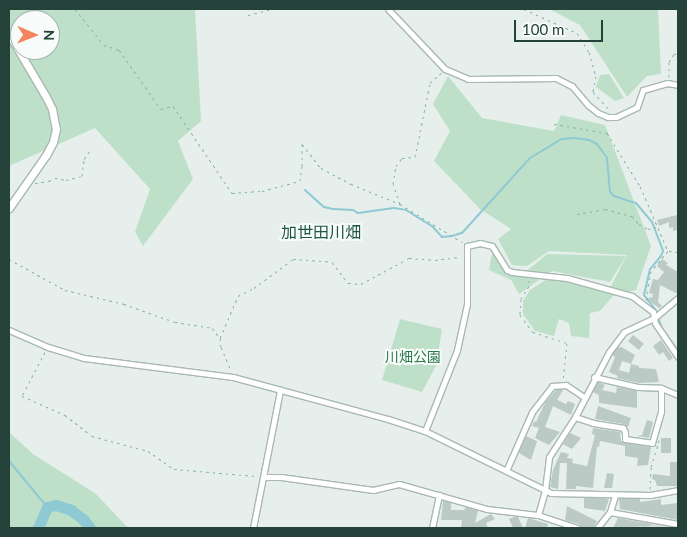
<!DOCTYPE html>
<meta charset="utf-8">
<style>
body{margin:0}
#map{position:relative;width:687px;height:537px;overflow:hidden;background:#e6efeb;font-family:Lato,"Noto Sans JP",sans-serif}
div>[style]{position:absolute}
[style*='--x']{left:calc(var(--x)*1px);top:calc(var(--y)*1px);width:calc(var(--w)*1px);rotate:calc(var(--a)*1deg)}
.built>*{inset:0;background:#d4dfda}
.green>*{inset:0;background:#bfe0c8}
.stream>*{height:2px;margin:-1px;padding:0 1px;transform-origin:1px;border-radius:1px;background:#8ec9d4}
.river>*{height:11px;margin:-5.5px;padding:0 5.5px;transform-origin:5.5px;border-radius:5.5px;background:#8ec9d4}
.building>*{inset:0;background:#bbcac4;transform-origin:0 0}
.path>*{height:1px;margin-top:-0.5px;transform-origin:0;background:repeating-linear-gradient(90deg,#86b3a5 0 2.5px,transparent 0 6.5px)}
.roads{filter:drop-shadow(1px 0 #a8b8b2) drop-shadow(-1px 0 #a8b8b2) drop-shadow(0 1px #a8b8b2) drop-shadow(0 -1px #a8b8b2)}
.street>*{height:5px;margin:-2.5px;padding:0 2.5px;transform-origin:2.5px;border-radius:2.5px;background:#fff}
.secondary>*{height:7px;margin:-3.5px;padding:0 3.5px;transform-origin:3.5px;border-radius:3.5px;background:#fff}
span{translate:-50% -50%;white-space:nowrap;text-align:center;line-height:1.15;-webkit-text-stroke:4px #f7fbf9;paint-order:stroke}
.park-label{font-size:14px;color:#2d7a4b}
.quarter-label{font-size:16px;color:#1f5548}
.frame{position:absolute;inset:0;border:10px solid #24423a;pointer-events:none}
.north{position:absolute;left:10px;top:10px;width:50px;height:50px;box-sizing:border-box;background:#f7fbf9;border:1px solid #a3b1ad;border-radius:50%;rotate:91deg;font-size:14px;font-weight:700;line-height:20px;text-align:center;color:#24423a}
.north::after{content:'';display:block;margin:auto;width:18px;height:22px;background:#f4845f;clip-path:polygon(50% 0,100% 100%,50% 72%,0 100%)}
.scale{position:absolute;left:514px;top:20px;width:89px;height:22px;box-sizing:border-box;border:2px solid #24423a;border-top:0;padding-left:6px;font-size:15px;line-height:18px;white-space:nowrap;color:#24423a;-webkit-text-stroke:4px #f7fbf9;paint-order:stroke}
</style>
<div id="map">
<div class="built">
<i style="clip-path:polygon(643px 521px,663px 523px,678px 528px,641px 528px)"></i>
</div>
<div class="green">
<i style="clip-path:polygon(evenodd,9px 9px,195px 9px,201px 121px,178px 141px,193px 179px,143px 246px,135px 232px,150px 189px,95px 128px,9px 166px,9px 9px,20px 20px,50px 20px,50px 50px,20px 50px,20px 20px)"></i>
<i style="clip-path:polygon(549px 9px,658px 9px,661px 74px,647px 76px,627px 97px,580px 25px)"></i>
<i style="clip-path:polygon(609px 74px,624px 98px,615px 101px,596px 87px,600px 75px)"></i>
<i style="clip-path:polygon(448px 76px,482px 118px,554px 131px,561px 115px,605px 125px,651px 246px,636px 290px,613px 296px,600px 311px,590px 313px,589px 338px,571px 336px,569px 323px,559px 319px,554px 336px,535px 331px,523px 314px,523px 301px,530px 290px,550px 277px,608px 292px,627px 255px,549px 251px,527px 266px,512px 265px,498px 239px,511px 229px,480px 209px,434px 161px,450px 131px,433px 104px)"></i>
<i style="clip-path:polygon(492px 253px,507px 275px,521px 276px,547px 254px,626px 256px,610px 282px,552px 271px,519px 294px,511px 280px,489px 270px)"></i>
<i style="clip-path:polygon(400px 319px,442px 329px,436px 366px,422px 392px,382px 380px)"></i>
<i style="clip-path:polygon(9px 432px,33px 454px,96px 494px,128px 528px,9px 528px)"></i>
</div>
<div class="stream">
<i style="--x:305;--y:190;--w:25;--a:42"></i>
<i style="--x:324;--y:207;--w:9;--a:13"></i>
<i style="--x:333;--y:209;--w:20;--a:3"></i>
<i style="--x:353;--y:210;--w:6;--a:31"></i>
<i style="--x:358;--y:213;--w:36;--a:-8"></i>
<i style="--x:394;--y:208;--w:12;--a:9"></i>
<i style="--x:406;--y:210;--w:32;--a:32"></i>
<i style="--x:433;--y:227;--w:13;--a:48"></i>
<i style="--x:442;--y:237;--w:10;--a:-6"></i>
<i style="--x:452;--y:236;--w:10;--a:-17"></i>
<i style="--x:462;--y:233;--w:101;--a:-47.8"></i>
<i style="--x:530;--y:158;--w:37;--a:-31"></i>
<i style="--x:562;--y:139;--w:12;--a:-5"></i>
<i style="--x:574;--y:138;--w:15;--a:8"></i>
<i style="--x:589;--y:140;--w:9;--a:27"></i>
<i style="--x:597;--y:144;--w:17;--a:54"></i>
<i style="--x:607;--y:158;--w:34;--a:85"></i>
<i style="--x:610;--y:192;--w:6;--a:45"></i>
<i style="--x:614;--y:196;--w:23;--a:18"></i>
<i style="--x:636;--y:203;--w:25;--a:50"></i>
<i style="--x:652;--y:222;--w:31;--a:69"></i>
<i style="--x:663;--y:251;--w:5;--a:112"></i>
<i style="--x:661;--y:256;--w:17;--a:130"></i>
<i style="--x:650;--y:269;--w:27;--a:103"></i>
<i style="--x:644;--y:295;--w:18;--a:52"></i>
<i style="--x:655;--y:309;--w:20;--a:70"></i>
<i style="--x:662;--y:328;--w:28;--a:55"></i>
<i style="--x:9;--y:461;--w:60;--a:50.4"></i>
</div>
<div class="river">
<i style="--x:38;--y:528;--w:23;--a:-67"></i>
<i style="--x:47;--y:507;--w:9;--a:-13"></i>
<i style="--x:56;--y:505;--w:16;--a:18"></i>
<i style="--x:71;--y:510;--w:15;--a:37"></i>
<i style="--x:83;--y:519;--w:11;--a:52"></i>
</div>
<div class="building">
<i style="clip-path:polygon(677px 215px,678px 230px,673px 231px,673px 227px,669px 228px,669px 222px,659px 226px,657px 220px)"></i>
<i style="clip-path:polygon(662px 259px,668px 263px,666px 265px,678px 272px,678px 294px,660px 285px,658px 302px,662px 306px,659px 308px,648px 300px,650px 297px,652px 298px,653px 294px,649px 293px,653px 279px,658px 280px,664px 272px,657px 266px)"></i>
<i style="left:633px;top:335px;width:14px;height:8px;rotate:39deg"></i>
<i style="clip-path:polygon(661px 340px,673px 358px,669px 361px,663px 352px,659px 355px,653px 346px)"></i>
<i style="clip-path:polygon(evenodd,621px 347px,635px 355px,631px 364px,639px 366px,639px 368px,656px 369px,659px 382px,639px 383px,617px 378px,618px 376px,609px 372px,615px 357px,612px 355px,617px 348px,621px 347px,622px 361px,631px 364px,629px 373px,619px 370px,622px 361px)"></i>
<i style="clip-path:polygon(598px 382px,605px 385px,602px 390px,616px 393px,617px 387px,637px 391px,637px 408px,599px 403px,599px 395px,593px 392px)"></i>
<i style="clip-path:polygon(556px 390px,563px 390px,557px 400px,566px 404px,568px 401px,575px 404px,571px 415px,553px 406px,545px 427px,560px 432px,549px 445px,535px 438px,539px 428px,532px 426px,534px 421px,536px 422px,545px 403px)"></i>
<i style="clip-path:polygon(598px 406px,631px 418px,628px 427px,624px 424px,595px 419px)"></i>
<i style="clip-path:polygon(647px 420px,653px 422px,649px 438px,637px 436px,642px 435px)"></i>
<i style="clip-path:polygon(593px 428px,620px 432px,621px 441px,624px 443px,651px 447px,648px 465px,637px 466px,638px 458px,625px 456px,625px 446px,600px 441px,599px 447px,597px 447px,593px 488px,576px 486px,576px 489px,566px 489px,567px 463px,560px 463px,558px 489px,550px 487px,553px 470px,561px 452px,569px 454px,567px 458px,573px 459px,572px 463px,587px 466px,595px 435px,592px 434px)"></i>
<i style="clip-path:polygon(570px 433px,581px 438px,572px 449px,563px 444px)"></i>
<i style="clip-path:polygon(526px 436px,537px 441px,531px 460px,519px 453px)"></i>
<i style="left:661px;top:438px;width:10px;height:15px"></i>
<i style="clip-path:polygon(670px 462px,678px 462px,677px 486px,657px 486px,655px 480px,652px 479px,653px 474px,670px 476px)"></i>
<i style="clip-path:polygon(607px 473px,614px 474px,612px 488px,604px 488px)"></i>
<i style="clip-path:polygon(584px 498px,603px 498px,609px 499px,605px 511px,584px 508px)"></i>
<i style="clip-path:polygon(619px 499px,640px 499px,640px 502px,661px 499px,661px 505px,678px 503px,678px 520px,620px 509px)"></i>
<i style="clip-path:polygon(443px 501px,451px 503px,451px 510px,464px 510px,466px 507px,478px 511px,475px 523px,491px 514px,495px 519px,486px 523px,488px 528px,461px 528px,462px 520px,441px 520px)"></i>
<i style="clip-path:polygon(567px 506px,597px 521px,593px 528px,581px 528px,579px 524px,565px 520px)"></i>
<i style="clip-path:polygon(514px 517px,518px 517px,523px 528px,513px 528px,509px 519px)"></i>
<i style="clip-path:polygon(528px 518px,548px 524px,547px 528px,525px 528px)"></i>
<i style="clip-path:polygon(618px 518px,651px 524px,651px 526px,613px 528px)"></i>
</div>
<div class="path">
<i style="--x:75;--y:9;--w:46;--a:51.1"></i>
<i style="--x:104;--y:45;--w:16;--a:18"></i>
<i style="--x:119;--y:50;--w:72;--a:54.6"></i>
<i style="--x:161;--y:109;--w:12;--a:-14"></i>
<i style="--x:173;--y:106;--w:105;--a:55.9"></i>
<i style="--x:232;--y:193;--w:30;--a:-4"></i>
<i style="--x:262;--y:191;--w:39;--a:-15"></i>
<i style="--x:300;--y:181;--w:15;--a:-82"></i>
<i style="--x:302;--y:166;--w:22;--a:-90"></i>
<i style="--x:524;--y:9;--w:58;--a:24.4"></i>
<i style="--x:577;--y:33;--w:22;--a:58"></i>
<i style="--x:589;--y:52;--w:25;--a:74"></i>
<i style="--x:596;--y:76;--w:16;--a:101"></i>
<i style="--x:593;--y:92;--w:26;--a:47"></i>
<i style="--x:248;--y:15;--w:25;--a:-14"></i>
<i style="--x:669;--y:77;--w:15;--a:-90"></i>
<i style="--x:669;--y:62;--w:9;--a:-58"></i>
<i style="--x:674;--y:54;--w:4;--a:-14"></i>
<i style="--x:554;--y:124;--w:54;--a:9.6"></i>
<i style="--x:607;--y:133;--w:62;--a:58.1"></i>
<i style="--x:640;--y:186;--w:71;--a:66.7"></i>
<i style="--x:668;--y:251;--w:26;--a:130"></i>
<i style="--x:651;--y:271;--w:20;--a:101"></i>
<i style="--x:647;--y:291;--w:8;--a:83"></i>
<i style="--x:648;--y:299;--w:3;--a:162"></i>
<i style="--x:302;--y:144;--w:31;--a:52"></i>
<i style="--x:321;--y:168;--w:34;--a:28"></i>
<i style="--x:351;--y:184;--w:53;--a:22.2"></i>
<i style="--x:400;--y:204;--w:73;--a:31.5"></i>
<i style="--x:35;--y:183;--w:14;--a:-8"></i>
<i style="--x:49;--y:181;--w:7;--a:-27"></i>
<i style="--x:55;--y:178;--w:11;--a:10"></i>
<i style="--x:66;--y:180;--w:16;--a:-14"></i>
<i style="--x:82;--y:176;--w:17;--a:-83"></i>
<i style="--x:84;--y:159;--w:12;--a:-55"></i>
<i style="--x:400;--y:204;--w:21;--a:-109"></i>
<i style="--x:393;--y:184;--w:18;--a:-81"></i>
<i style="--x:396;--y:166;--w:10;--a:-53"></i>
<i style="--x:402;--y:158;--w:13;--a:-4"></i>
<i style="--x:415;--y:157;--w:76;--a:-78.5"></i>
<i style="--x:430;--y:83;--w:15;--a:-42"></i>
<i style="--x:577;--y:214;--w:28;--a:-10"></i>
<i style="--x:605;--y:209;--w:28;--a:15"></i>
<i style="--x:632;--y:216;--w:11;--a:49"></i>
<i style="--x:639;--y:224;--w:10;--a:29"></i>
<i style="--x:648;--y:229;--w:8;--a:-14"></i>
<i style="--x:669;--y:251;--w:9;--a:6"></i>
<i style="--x:9;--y:259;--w:64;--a:29"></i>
<i style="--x:65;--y:290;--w:61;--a:13.3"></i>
<i style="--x:124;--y:304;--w:54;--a:19.4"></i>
<i style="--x:175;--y:322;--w:37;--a:9"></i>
<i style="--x:212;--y:328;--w:13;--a:51"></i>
<i style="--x:220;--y:338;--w:9;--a:84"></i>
<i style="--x:221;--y:347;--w:25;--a:67"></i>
<i style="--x:529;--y:280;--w:6;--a:90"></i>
<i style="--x:529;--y:286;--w:15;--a:122"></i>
<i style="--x:521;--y:299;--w:16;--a:94"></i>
<i style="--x:520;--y:315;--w:21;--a:53"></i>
<i style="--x:533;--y:332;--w:36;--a:18"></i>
<i style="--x:567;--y:343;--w:37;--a:96"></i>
<i style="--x:220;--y:338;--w:46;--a:-66.8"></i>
<i style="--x:238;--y:296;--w:18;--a:-27"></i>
<i style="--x:254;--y:288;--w:49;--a:-36.6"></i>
<i style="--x:293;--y:259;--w:39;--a:4"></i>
<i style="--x:332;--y:262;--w:26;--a:53"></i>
<i style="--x:348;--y:283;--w:13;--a:4"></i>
<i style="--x:361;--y:284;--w:55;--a:-28.4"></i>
<i style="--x:409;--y:258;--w:26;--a:4"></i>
<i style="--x:435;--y:260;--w:26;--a:-7"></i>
<i style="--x:45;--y:352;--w:50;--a:117.6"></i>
<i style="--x:22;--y:396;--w:47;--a:23.8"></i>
<i style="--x:65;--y:415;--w:34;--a:38"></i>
<i style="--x:92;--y:436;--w:58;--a:15"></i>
<i style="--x:148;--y:451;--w:32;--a:35"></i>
<i style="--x:174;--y:469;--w:84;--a:4.8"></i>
<i style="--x:650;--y:489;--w:22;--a:-87"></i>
<i style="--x:651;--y:467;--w:28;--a:-73"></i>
</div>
<div class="roads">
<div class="street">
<i style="--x:388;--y:9;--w:83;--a:46.5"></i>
<i style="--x:445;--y:69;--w:25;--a:23"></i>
<i style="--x:468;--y:79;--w:88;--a:-0.7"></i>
<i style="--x:556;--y:78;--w:18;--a:27"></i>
<i style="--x:572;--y:86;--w:25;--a:50"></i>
<i style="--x:588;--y:105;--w:13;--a:39"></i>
<i style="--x:598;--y:113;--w:11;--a:22"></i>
<i style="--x:608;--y:117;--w:8;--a:0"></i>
<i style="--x:616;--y:117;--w:23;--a:-25"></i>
<i style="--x:637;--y:107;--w:18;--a:-71"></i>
<i style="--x:643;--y:90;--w:25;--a:-16"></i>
<i style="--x:667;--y:83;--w:11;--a:10"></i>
<i style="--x:9;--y:330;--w:43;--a:23.6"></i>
<i style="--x:48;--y:347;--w:38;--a:17"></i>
<i style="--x:84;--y:358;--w:150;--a:7.3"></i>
<i style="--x:233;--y:377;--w:161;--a:15.2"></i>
<i style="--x:388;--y:419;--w:39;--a:18"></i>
<i style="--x:425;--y:431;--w:140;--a:26.2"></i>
<i style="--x:551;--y:493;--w:99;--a:1.2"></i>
<i style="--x:650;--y:495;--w:28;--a:-10"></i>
<i style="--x:594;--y:377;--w:45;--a:12.8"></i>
<i style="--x:638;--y:387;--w:23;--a:2"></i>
<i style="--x:661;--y:388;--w:18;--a:22"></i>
<i style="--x:575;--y:417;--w:19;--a:18"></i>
<i style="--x:593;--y:423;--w:30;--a:9"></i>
<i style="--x:623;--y:428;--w:4;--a:63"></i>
<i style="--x:625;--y:432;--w:7;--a:90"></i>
<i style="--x:625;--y:439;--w:27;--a:8"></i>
<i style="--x:652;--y:443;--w:33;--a:-74"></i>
<i style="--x:661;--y:411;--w:23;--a:-90"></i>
<i style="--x:425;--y:431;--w:87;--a:-68.4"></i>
<i style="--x:457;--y:350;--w:47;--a:-77.7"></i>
<i style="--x:467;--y:304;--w:58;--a:-90"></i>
<i style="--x:467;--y:246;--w:13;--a:-13"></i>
<i style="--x:480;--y:243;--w:12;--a:14"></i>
<i style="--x:492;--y:246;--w:28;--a:58"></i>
<i style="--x:507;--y:270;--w:5;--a:22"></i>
<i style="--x:512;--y:272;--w:55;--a:6.2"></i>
<i style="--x:567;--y:278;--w:67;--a:15.5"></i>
<i style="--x:632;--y:296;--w:26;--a:37"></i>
<i style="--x:653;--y:312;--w:11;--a:80"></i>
<i style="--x:655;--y:323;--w:41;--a:55.9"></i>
<i style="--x:506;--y:471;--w:64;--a:-66.2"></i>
<i style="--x:532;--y:412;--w:33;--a:-52"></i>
<i style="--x:552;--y:386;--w:14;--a:-4"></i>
<i style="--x:566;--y:385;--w:22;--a:34"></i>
<i style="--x:264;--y:477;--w:17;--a:0"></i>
<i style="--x:281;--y:477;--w:93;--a:8"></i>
<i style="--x:373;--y:490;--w:27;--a:-13"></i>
<i style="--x:399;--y:484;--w:91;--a:15.9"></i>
<i style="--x:487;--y:509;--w:51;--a:6.7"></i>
<i style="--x:538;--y:515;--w:41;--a:18.4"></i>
<i style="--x:610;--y:512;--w:69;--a:10"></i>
<i style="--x:538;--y:515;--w:26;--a:-74"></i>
<i style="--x:545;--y:490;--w:33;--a:-83"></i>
<i style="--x:549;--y:457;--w:48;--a:-57"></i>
<i style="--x:575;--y:417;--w:73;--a:-62.4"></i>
<i style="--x:609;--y:352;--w:25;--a:-53"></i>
<i style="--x:624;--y:332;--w:33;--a:-25"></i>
<i style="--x:654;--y:318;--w:31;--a:-40"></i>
<i style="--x:253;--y:528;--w:141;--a:-78.9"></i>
<i style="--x:432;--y:528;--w:34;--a:-78"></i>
<i style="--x:597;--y:528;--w:21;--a:-51"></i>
<i style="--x:610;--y:512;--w:17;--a:-73"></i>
</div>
<div class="secondary">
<i style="--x:9;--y:34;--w:71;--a:59.5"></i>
<i style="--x:45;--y:95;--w:16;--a:63"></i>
<i style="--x:52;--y:109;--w:20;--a:79"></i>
<i style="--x:56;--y:129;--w:13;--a:103"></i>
<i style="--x:53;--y:142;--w:15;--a:118"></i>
<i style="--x:46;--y:155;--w:65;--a:124.9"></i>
</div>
</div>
<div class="park-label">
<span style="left:413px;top:357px">川畑公園</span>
</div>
<div class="quarter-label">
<span style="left:321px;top:232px">加世田川畑</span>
</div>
<div class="frame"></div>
<div class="north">N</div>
<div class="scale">100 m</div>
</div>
